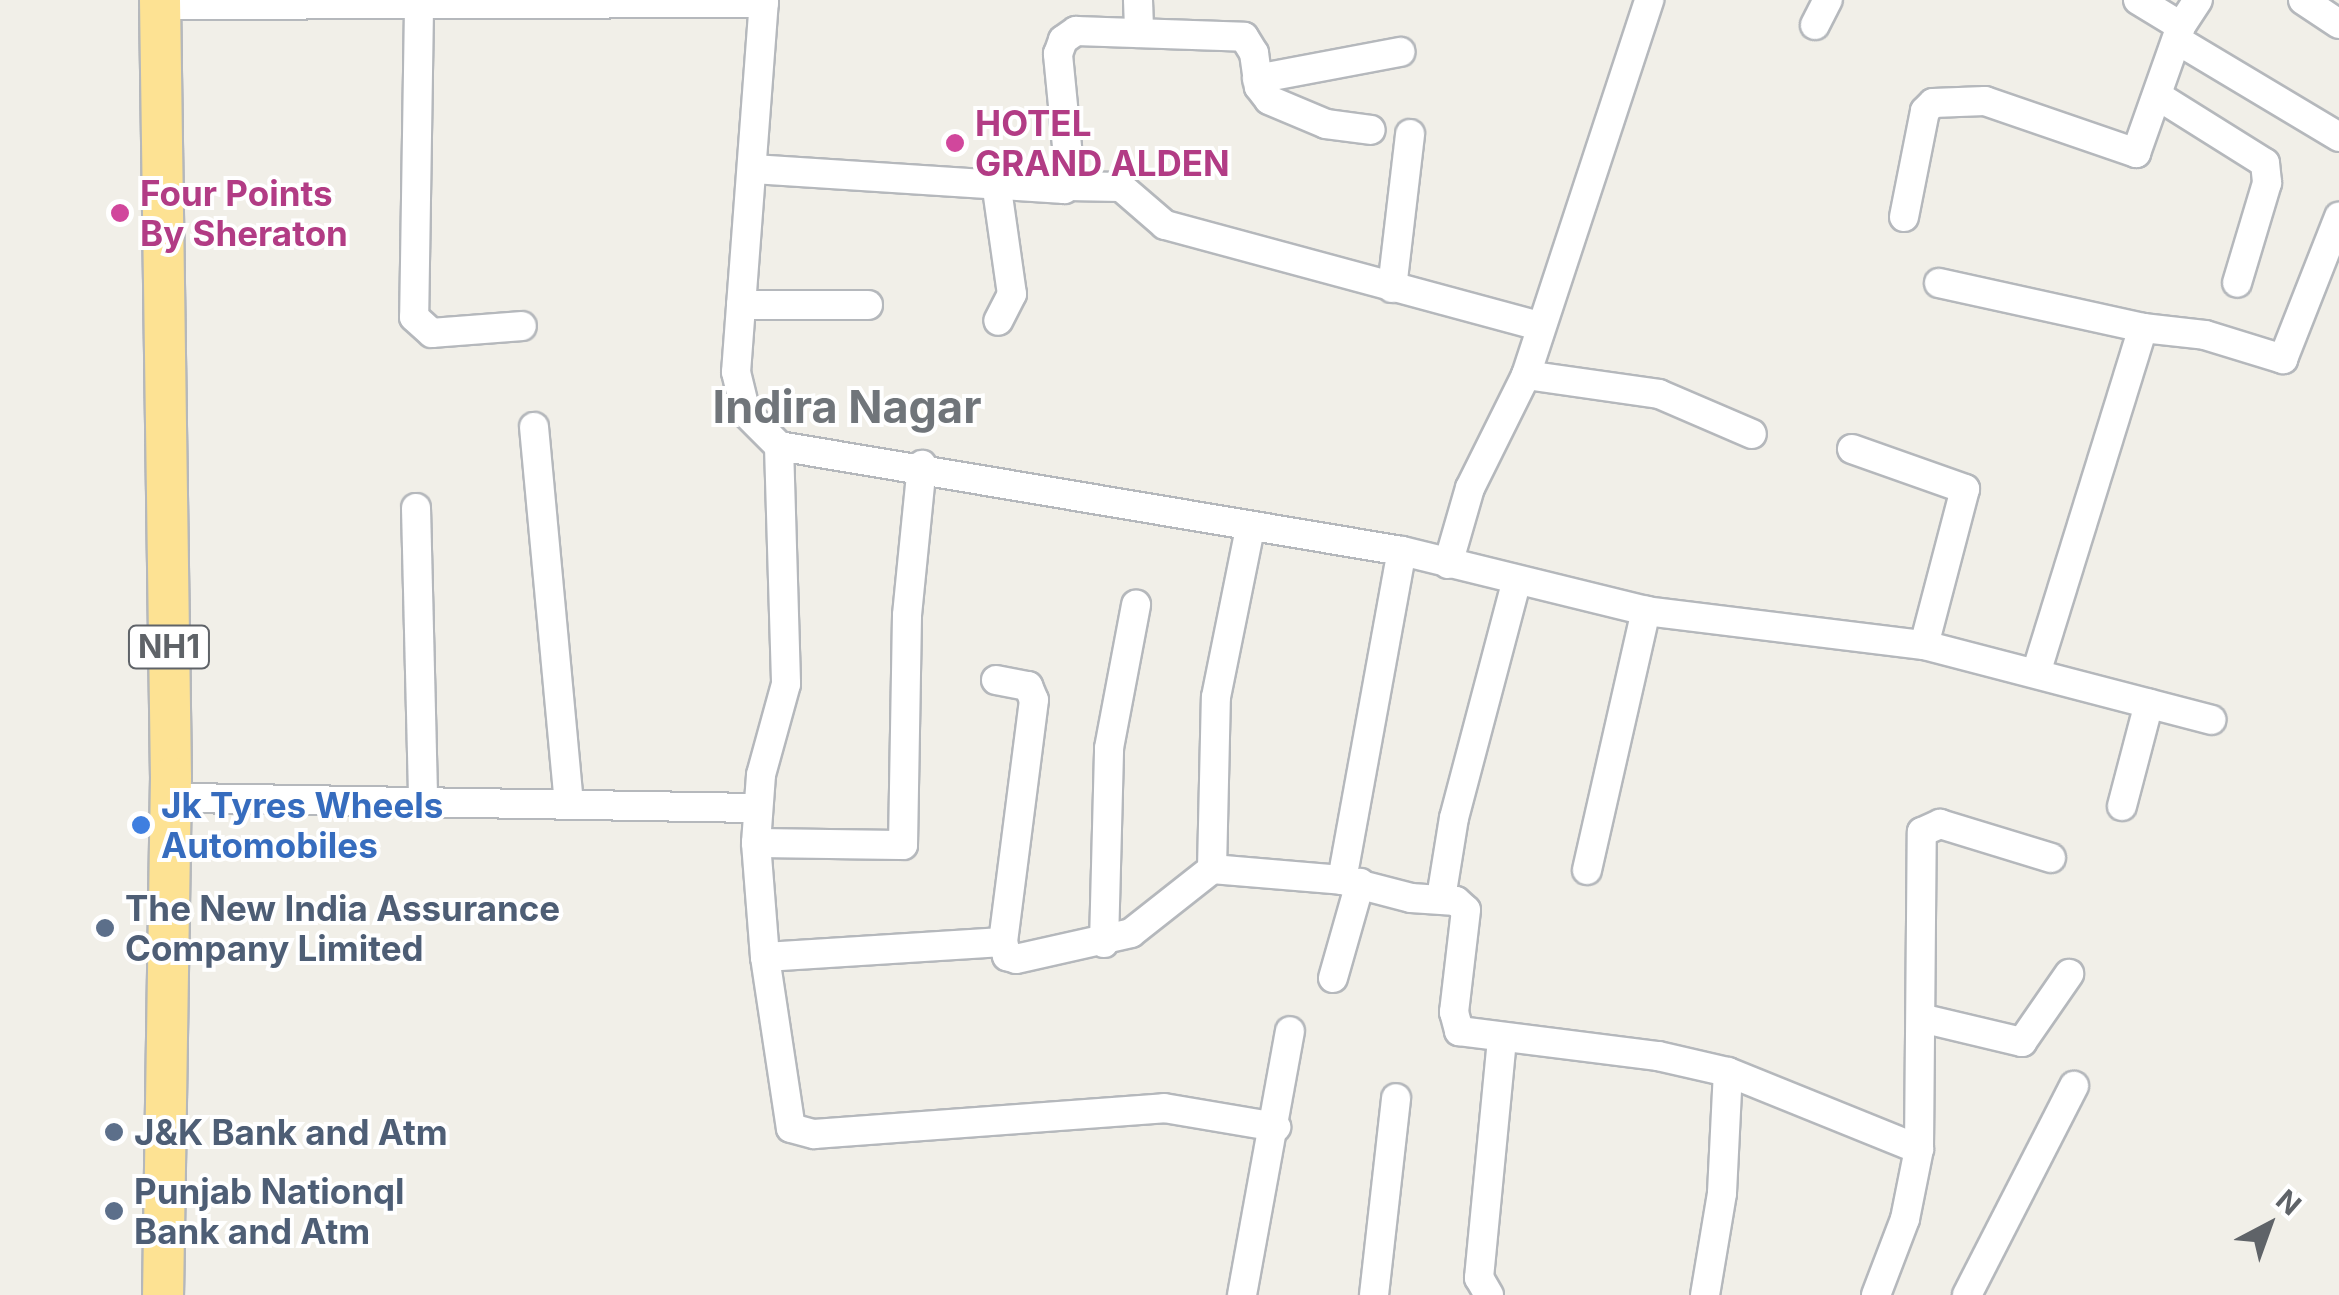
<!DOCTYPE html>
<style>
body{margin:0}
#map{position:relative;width:2339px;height:1295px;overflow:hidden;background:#f1efe8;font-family:Inter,sans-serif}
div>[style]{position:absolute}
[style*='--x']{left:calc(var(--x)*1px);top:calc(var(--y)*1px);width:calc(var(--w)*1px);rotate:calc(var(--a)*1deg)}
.roads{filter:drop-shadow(2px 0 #b5b8bc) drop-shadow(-2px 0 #b5b8bc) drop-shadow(0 2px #b5b8bc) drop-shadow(0 -2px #b5b8bc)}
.minor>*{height:28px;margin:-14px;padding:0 14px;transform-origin:14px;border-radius:14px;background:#fff}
.highway>*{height:40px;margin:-20px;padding:0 20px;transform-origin:20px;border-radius:20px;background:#fde293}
.dots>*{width:28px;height:28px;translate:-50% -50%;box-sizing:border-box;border:5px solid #fff;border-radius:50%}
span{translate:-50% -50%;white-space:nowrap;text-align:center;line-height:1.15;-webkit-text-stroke:8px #fff;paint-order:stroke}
.shield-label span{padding:2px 8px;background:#fff;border:2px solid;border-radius:8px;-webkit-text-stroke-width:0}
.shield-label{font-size:32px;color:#5f6368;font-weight:700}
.hotel-label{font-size:35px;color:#b23c85;font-weight:700}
.left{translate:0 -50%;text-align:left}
.shop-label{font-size:35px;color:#366cbe;font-weight:700}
.service-label{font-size:35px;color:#4e5e75;font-weight:700}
.district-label{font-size:45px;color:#70757a;font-weight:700}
.north{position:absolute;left:2219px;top:1175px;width:100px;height:100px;-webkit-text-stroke:8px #fff;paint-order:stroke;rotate:41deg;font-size:28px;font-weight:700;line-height:40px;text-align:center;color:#5f6368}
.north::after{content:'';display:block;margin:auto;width:35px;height:45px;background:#5f6368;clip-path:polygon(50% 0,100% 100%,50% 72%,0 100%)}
</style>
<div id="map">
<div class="roads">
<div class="minor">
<i style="--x:764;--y:0;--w:373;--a:94.3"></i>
<i style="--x:736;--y:372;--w:42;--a:76.3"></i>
<i style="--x:746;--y:413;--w:47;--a:45"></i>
<i style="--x:779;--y:446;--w:632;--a:9.57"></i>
<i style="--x:1402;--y:551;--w:251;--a:13.8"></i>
<i style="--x:1646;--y:611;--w:280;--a:7"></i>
<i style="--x:1924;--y:645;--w:297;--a:14.6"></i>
<i style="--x:1138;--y:0;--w:33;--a:88"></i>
<i style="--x:2138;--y:0;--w:50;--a:31.2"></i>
<i style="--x:2303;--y:0;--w:43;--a:33.7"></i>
<i style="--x:159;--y:5;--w:605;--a:-0.19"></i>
<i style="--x:419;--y:8;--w:309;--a:90.9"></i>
<i style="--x:414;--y:317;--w:24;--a:42"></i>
<i style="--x:432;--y:333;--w:90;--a:-4.4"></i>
<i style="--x:1815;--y:25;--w:28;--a:-63"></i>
<i style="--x:2177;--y:40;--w:189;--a:30.9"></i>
<i style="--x:1257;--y:79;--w:146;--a:-10.7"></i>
<i style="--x:2158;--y:96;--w:126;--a:32.1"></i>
<i style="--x:2265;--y:163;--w:20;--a:84"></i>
<i style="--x:2267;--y:183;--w:104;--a:106.7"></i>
<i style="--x:753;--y:169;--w:312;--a:3.7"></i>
<i style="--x:1064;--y:189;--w:13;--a:-63"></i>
<i style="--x:1070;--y:177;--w:124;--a:-95.6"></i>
<i style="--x:1058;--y:54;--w:15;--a:-70"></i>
<i style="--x:1063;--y:40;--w:16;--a:-35"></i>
<i style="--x:1076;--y:31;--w:168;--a:2"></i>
<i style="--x:1244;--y:37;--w:19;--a:58"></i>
<i style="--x:1254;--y:53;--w:34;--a:82"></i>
<i style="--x:1259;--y:87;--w:16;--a:52"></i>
<i style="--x:1269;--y:100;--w:62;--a:22.8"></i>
<i style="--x:1326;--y:124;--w:45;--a:7.6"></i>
<i style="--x:1068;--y:186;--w:53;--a:1.1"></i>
<i style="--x:1121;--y:187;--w:58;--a:40.8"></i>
<i style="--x:1165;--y:225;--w:387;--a:15.1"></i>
<i style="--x:997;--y:189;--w:106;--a:81.9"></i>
<i style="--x:1012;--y:294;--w:30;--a:117"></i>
<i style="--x:1904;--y:217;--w:108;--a:-78.8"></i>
<i style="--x:1925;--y:111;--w:11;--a:-45"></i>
<i style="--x:1933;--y:103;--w:52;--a:-2.2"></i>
<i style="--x:1985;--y:101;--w:160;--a:19"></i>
<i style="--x:2136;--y:153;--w:135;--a:-70.5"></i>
<i style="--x:2181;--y:26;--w:31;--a:-57"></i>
<i style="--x:1939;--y:283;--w:209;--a:12.4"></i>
<i style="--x:1392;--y:288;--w:155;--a:-83.3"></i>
<i style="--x:741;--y:305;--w:127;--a:0"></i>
<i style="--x:1526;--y:375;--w:134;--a:8.1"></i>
<i style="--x:1659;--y:394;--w:101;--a:23.3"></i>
<i style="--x:534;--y:427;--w:379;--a:84.7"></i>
<i style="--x:779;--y:446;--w:238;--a:88.3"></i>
<i style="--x:786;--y:684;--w:94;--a:105.4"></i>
<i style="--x:761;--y:775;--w:68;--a:94.2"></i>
<i style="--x:756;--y:843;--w:114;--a:85.5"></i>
<i style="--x:765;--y:957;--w:173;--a:81.4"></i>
<i style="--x:791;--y:1128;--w:24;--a:15"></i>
<i style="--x:814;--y:1134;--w:351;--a:-4.2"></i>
<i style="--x:1164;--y:1108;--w:114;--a:9.6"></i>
<i style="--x:1852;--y:449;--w:120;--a:19.5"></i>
<i style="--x:1965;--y:489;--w:161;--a:104.7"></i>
<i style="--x:416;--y:508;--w:294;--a:88.6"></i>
<i style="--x:1448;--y:564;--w:79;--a:-73.9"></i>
<i style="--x:1470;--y:488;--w:126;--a:-63.6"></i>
<i style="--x:1526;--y:375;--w:395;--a:-71.8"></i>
<i style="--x:2037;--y:670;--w:358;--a:-72.8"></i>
<i style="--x:2143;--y:328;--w:62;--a:6.4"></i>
<i style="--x:2205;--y:335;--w:82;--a:17.1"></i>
<i style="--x:2283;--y:359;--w:153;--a:-68.5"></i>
<i style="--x:996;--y:680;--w:33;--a:11"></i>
<i style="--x:1028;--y:686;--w:15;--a:67"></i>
<i style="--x:1034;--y:700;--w:244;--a:97.3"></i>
<i style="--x:187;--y:798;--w:569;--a:1.01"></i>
<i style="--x:2122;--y:806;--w:106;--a:-75.3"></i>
<i style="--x:756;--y:843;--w:147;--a:0.8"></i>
<i style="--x:903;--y:845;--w:230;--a:-89"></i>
<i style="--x:907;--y:615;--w:151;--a:-84.3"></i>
<i style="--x:1212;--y:869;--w:172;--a:-88.7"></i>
<i style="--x:1216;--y:697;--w:172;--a:-78.6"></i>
<i style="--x:1587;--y:870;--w:266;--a:-77.2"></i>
<i style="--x:1342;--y:880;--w:334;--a:-79.7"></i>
<i style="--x:1441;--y:898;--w:81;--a:-80.8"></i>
<i style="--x:1454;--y:818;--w:246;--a:-75.2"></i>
<i style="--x:1104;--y:943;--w:195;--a:-88.5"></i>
<i style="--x:1109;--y:748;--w:146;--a:-79.3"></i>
<i style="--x:765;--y:957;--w:238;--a:-3.6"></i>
<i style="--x:1003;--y:942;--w:15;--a:74"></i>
<i style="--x:1007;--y:956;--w:9;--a:18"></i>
<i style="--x:1016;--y:959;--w:118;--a:-12.7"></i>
<i style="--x:1131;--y:933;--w:103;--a:-38.3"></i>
<i style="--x:1212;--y:869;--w:130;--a:4.8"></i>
<i style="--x:1342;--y:880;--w:71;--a:14.6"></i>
<i style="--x:1411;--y:898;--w:45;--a:3.8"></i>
<i style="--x:1456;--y:901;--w:13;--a:42"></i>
<i style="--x:1466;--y:910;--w:103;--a:96.7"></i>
<i style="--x:1454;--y:1012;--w:20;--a:75"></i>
<i style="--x:1459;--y:1031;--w:201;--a:7.2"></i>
<i style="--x:1658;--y:1056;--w:72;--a:12.9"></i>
<i style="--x:1728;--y:1072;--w:206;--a:22"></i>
<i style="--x:1333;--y:978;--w:99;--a:-74.1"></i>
<i style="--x:1925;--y:1019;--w:100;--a:13.3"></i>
<i style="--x:2022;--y:1042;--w:83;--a:-55.3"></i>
<i style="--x:1242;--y:1295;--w:268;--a:-79.7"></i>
<i style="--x:1374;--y:1295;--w:198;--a:-83.6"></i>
<i style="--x:1489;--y:1295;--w:20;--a:-120"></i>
<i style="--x:1479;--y:1278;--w:241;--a:-84.5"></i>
<i style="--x:1705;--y:1295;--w:103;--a:-80.5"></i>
<i style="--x:1722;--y:1193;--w:121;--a:-87.2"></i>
<i style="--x:1876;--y:1295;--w:81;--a:-69.1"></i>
<i style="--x:1905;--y:1219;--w:71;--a:-78.7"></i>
<i style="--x:1919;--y:1149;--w:317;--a:-89.5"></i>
<i style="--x:1922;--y:832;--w:20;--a:-24"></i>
<i style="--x:1940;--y:824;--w:116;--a:17"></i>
<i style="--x:1967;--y:1295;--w:235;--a:-62.9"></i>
</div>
<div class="highway">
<i style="--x:160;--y:0;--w:777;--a:89.19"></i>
<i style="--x:171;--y:777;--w:518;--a:90.88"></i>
</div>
</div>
<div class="dots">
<i style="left:955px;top:143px;background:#d1479c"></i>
<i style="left:120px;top:213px;background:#d1479c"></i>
<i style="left:141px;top:825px;background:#3f7fe0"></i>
<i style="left:105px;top:928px;background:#5c6f8a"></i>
<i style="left:114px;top:1132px;background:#5c6f8a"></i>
<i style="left:114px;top:1211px;background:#5c6f8a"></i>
</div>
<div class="shield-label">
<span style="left:169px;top:647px">NH1</span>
</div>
<div class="hotel-label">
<span class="left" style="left:975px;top:143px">HOTEL<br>GRAND ALDEN</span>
<span class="left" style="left:140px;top:213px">Four Points<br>By Sheraton</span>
</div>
<div class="shop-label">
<span class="left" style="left:161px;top:825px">Jk Tyres Wheels<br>Automobiles</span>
</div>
<div class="service-label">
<span class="left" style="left:125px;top:928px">The New India Assurance<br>Company Limited</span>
<span class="left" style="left:134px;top:1132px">J&amp;K Bank and Atm</span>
<span class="left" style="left:134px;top:1211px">Punjab Nationql<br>Bank and Atm</span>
</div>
<div class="district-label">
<span style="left:847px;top:407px">Indira Nagar</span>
</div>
<div class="north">N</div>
</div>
